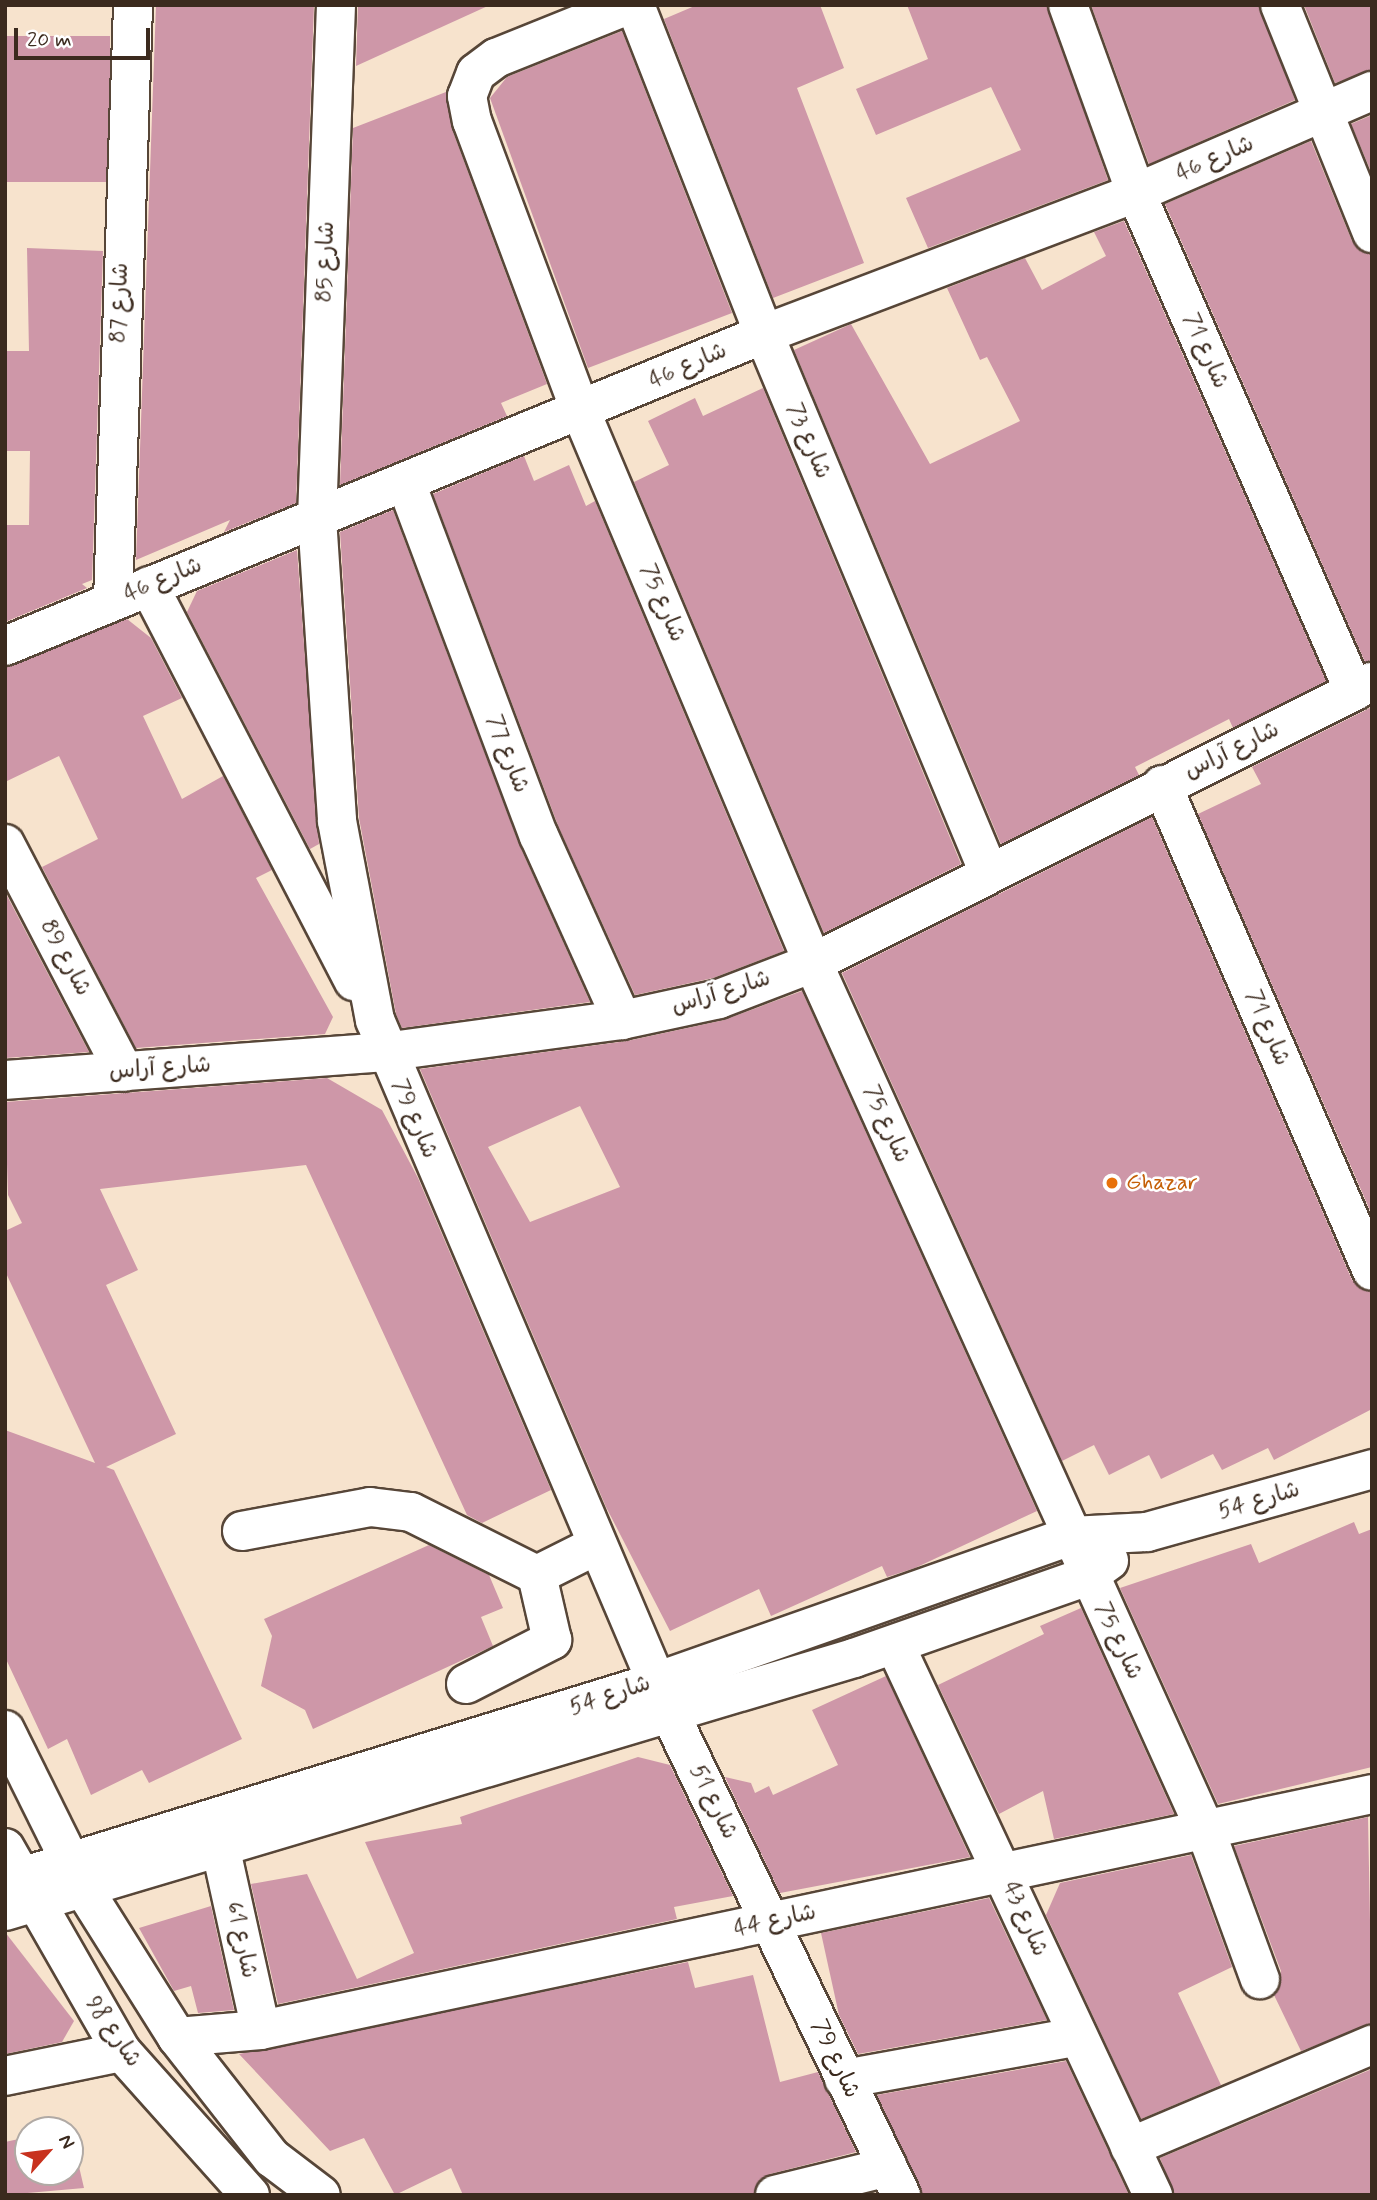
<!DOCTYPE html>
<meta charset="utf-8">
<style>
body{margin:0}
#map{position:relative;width:1377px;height:2200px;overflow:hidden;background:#f7e3cd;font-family:Mynerve,"Playpen Sans Arabic",sans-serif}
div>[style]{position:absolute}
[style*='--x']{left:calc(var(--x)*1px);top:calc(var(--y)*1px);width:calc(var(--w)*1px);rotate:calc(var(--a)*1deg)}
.building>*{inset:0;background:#ce97a8;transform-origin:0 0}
.roads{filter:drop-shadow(2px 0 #574638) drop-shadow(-2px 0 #574638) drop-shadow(0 2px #574638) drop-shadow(0 -2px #574638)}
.minor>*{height:38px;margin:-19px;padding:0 19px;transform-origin:19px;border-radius:19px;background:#fff}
.dots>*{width:19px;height:19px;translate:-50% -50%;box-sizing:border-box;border:4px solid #fff;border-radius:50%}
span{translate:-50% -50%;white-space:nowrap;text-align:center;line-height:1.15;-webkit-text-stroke:5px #fff;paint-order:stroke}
.street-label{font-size:23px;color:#3b2a1e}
.food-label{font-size:23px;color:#c56008}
.left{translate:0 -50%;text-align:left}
.frame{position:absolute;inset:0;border:7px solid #3b2a1e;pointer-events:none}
.north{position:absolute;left:14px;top:2116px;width:70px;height:70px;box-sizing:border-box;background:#fff;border:2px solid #b1aaa5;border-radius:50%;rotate:62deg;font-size:19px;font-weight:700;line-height:28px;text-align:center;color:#3b2a1e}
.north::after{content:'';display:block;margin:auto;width:24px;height:32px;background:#c8321e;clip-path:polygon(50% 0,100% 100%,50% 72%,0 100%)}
.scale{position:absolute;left:14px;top:28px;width:136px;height:32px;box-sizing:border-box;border:4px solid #3b2a1e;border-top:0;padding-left:9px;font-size:21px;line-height:24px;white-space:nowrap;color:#3b2a1e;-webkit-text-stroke:5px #fff;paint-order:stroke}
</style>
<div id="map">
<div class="building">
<i style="clip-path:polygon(156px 5px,314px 5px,296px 503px,224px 532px,230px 520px,136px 560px)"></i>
<i style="clip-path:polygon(358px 5px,490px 5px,356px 66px)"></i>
<i style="clip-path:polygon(697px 5px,820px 5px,844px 68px,797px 88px,864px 263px,773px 298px,664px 19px)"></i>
<i style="clip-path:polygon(907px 5px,1047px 5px,1108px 180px,928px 248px,906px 198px,1021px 150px,991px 87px,876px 135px,856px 89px,928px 59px)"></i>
<i style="clip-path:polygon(1091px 5px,1259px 5px,1295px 100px,1149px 164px)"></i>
<i style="clip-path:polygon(1304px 5px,1372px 5px,1372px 70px,1335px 83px)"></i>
<i style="clip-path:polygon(622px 31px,732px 313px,588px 368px,490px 98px,507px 77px)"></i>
<i style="left:5px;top:36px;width:105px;height:146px"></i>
<i style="clip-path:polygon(446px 92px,452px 129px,547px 384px,501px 403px,507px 416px,340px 485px,353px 128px)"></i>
<i style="clip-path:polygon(1372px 115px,1372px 174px,1351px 124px)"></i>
<i style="clip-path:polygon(1311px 141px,1352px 241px,1372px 254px,1372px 660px,1365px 662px,1165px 204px)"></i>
<i style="clip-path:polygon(1124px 221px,1326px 681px,1233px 728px,1229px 719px,1135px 767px,1139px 775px,1001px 844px,794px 350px,851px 324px,930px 464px,1020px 421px,987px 357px,980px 360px,947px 288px,1025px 258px,1042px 290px,1106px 256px,1094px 232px)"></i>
<i style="clip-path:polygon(27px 248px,103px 251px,92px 580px,82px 584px,87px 588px,5px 622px,5px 525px,29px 525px,30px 451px,5px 451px,5px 351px,29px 351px)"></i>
<i style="clip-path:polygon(763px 388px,961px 864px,824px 933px,634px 482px,669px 465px,648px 421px,695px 398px,703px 416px)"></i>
<i style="clip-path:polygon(524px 456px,534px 481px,569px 465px,586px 506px,595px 501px,784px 951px,713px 978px,635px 995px,559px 828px,433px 494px)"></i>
<i style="clip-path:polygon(393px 510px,519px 844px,590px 1002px,402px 1028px,396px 1014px,359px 818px,340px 532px)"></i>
<i style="clip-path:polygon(297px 550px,319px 844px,310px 849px,187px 612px,197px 591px)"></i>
<i style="clip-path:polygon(127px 619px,151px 638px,182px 698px,143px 716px,182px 799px,223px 776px,272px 870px,256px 878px,333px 1017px,325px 1034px,136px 1048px,42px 867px,98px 839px,59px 756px,5px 782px,5px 667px)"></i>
<i style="clip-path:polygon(1372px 707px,1372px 1215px,1198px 814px,1261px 784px,1252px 767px)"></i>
<i style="clip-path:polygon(1152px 817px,1352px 1280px,1372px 1292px,1372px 1409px,1274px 1460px,1268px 1448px,1222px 1470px,1213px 1454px,1161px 1479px,1149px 1455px,1109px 1475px,1094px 1445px,1062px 1461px,842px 973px)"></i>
<i style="clip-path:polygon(5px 892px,89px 1052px,5px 1058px)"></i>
<i style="clip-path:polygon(evenodd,802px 991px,1037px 1511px,915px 1568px,887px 1577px,882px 1566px,771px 1616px,759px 1589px,670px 1631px,606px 1507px,420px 1069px,627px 1041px,724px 1020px,802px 991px,580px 1106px,620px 1187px,530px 1222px,488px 1147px,580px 1106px)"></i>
<i style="clip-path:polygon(327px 1078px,382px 1110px,418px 1178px,551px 1490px,482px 1523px,467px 1515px,306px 1165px,100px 1189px,138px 1270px,106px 1285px,176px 1434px,106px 1467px,114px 1470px,242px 1739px,149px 1783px,142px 1770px,91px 1795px,67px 1739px,48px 1749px,5px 1657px,5px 1430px,95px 1463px,5px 1271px,5px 1231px,22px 1223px,8px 1195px,5px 1102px)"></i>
<i style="clip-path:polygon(1354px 1522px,1359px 1534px,1372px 1529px,1372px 1767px,1218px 1804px,1120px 1588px,1251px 1544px,1259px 1563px)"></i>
<i style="clip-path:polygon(429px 1545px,489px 1575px,503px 1608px,481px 1617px,493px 1646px,313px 1729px,305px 1710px,261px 1686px,272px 1636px,264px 1619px)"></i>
<i style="clip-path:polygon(1081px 1608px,1174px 1814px,1054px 1839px,1043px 1791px,999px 1814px,938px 1685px,1044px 1634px,1040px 1626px)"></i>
<i style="clip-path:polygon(886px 1676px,970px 1857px,780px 1893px,725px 1777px,751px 1783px,755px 1793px,769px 1786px,773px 1795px,838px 1765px,812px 1710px)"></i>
<i style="clip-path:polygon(638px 1757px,670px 1765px,733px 1896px,674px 1907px,677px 1919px,278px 2004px,251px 1884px,307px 1874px,357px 1979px,414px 1953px,365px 1842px,462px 1824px,460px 1817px)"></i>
<i style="clip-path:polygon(1368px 1817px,1372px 2024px,1301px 2051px,1274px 1995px,1281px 1971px,1234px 1846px)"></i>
<i style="clip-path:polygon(1191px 1855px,1232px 1967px,1178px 1993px,1221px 2085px,1141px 2119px,1046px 1915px,1060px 1883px)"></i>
<i style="clip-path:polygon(989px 1898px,1047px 2020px,858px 2054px,839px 2015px,821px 1933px)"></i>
<i style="clip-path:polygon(211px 1906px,234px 2010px,198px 2013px,191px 1986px,174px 1991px,139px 1928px)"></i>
<i style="clip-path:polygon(5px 1932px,74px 2021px,62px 2042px,5px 2054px)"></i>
<i style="clip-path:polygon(688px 1962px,695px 1988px,753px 1975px,780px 2082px,818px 2072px,856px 2152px,770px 2174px,754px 2195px,463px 2195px,451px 2168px,395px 2195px,364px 2138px,330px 2151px,239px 2054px)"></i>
<i style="clip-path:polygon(1066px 2061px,1129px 2195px,923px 2195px,877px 2095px)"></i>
<i style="clip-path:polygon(1372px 2069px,1372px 2195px,1175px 2195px,1160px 2158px)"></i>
<i style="clip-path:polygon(70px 2128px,84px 2188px,5px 2195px,5px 2142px,28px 2137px,28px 2172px,70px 2172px,70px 2130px,60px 2130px)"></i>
</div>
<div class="roads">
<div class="minor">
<i style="--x:336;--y:5;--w:513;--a:92.12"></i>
<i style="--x:317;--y:518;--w:304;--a:86.2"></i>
<i style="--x:337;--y:821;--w:203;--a:79.2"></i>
<i style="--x:375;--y:1020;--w:754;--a:66.97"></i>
<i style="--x:670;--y:1714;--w:534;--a:64.35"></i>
<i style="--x:628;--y:5;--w:142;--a:158.1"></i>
<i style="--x:496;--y:58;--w:25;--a:143"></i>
<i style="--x:476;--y:73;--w:25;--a:111"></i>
<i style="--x:467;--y:96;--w:25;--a:79"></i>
<i style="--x:472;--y:121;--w:311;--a:69.5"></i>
<i style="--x:581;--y:412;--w:598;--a:67.17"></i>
<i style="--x:813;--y:963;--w:951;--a:65.65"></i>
<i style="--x:1205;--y:1829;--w:160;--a:69.9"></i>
<i style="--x:635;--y:5;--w:353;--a:68.6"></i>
<i style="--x:764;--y:334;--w:584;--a:67.34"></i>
<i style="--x:1068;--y:5;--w:200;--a:70.1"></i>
<i style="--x:1136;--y:193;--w:544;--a:66.36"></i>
<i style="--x:1280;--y:5;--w:246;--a:68"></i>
<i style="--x:406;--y:483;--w:377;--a:69.4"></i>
<i style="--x:539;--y:836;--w:202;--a:65.7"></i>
<i style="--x:149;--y:586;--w:445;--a:62.6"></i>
<i style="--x:113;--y:600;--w:595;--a:-88.07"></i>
<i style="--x:5;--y:646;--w:821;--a:-22.35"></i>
<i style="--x:764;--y:334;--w:398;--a:-20.8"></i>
<i style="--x:1136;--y:193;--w:257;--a:-23.4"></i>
<i style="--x:1162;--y:785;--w:529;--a:66.63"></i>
<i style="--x:5;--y:844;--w:257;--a:62.4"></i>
<i style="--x:5;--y:1080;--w:380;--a:-4.2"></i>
<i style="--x:384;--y:1052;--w:240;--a:-7.7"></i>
<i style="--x:622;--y:1020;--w:99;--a:-12.2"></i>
<i style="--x:719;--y:999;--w:101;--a:-21"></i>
<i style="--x:813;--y:963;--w:626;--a:-26.69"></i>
<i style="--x:242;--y:1531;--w:130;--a:-10.6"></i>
<i style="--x:370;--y:1507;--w:41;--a:7"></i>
<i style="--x:411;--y:1512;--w:141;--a:26.6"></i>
<i style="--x:895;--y:1645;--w:608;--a:64.87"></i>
<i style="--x:466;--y:1684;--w:97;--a:-27.1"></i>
<i style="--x:552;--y:1640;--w:67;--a:-103"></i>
<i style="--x:537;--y:1575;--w:67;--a:-26.6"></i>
<i style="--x:5;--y:1730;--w:180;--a:63.6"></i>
<i style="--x:85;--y:1891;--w:173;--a:57.8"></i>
<i style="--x:177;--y:2037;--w:154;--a:51.9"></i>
<i style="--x:272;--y:2158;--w:61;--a:37.1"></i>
<i style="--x:5;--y:1848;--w:235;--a:60.2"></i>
<i style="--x:122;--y:2052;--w:192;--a:48.2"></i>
<i style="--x:221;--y:1850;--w:184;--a:77.5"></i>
<i style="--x:5;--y:1882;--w:681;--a:-17.08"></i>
<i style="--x:656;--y:1682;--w:440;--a:-19.4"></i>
<i style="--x:1071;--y:1536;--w:76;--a:-3"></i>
<i style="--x:1147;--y:1532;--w:234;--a:-15.6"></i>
<i style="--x:5;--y:1911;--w:886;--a:-16.59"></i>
<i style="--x:854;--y:1658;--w:248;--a:-19.3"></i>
<i style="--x:1088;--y:1576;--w:26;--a:-36"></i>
<i style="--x:177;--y:2037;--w:84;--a:-4.8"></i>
<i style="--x:261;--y:2030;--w:1136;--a:-11.99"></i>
<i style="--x:5;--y:2076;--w:119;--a:-11.6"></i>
<i style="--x:844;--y:2079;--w:236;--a:-10.3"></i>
<i style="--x:1130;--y:2147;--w:263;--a:-22.9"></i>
<i style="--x:775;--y:2195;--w:116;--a:-13.9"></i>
</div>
</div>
<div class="dots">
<i style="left:1112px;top:1183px;background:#e8710a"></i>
</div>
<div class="street-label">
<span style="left:1215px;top:159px;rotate:-23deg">شارع 46</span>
<span style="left:326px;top:262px;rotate:-88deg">شارع 85</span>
<span style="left:120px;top:303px;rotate:-88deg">شارع 87</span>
<span style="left:1205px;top:351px;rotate:66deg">شارع 71</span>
<span style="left:688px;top:366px;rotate:-23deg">شارع 46</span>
<span style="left:808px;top:441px;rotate:67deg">شارع 73</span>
<span style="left:163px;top:580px;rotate:-22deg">شارع 46</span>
<span style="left:662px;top:603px;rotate:67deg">شارع 75</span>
<span style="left:1232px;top:751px;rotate:-26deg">شارع آراس</span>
<span style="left:507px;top:754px;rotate:69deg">شارع 77</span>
<span style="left:65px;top:958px;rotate:62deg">شارع 89</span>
<span style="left:721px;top:993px;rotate:-17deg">شارع آراس</span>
<span style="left:1267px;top:1028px;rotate:67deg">شارع 71</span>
<span style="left:160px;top:1069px;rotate:-4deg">شارع آراس</span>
<span style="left:414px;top:1119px;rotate:67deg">شارع 79</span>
<span style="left:886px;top:1124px;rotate:66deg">شارع 75</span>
<span style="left:1259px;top:1501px;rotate:-16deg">شارع 54</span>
<span style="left:1118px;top:1641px;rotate:65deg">شارع 75</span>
<span style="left:610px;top:1696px;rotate:-18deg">شارع 54</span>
<span style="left:713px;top:1802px;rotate:64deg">شارع 51</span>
<span style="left:1025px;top:1919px;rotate:67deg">شارع 43</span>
<span style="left:775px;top:1921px;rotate:-12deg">شارع 44</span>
<span style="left:241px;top:1940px;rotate:78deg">شارع 61</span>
<span style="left:113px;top:2032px;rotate:56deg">شارع 98</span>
<span style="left:835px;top:2059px;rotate:65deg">شارع 79</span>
</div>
<div class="food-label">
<span class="left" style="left:1126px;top:1183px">Ghazar</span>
</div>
<div class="frame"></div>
<div class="north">N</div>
<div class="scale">20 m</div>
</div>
